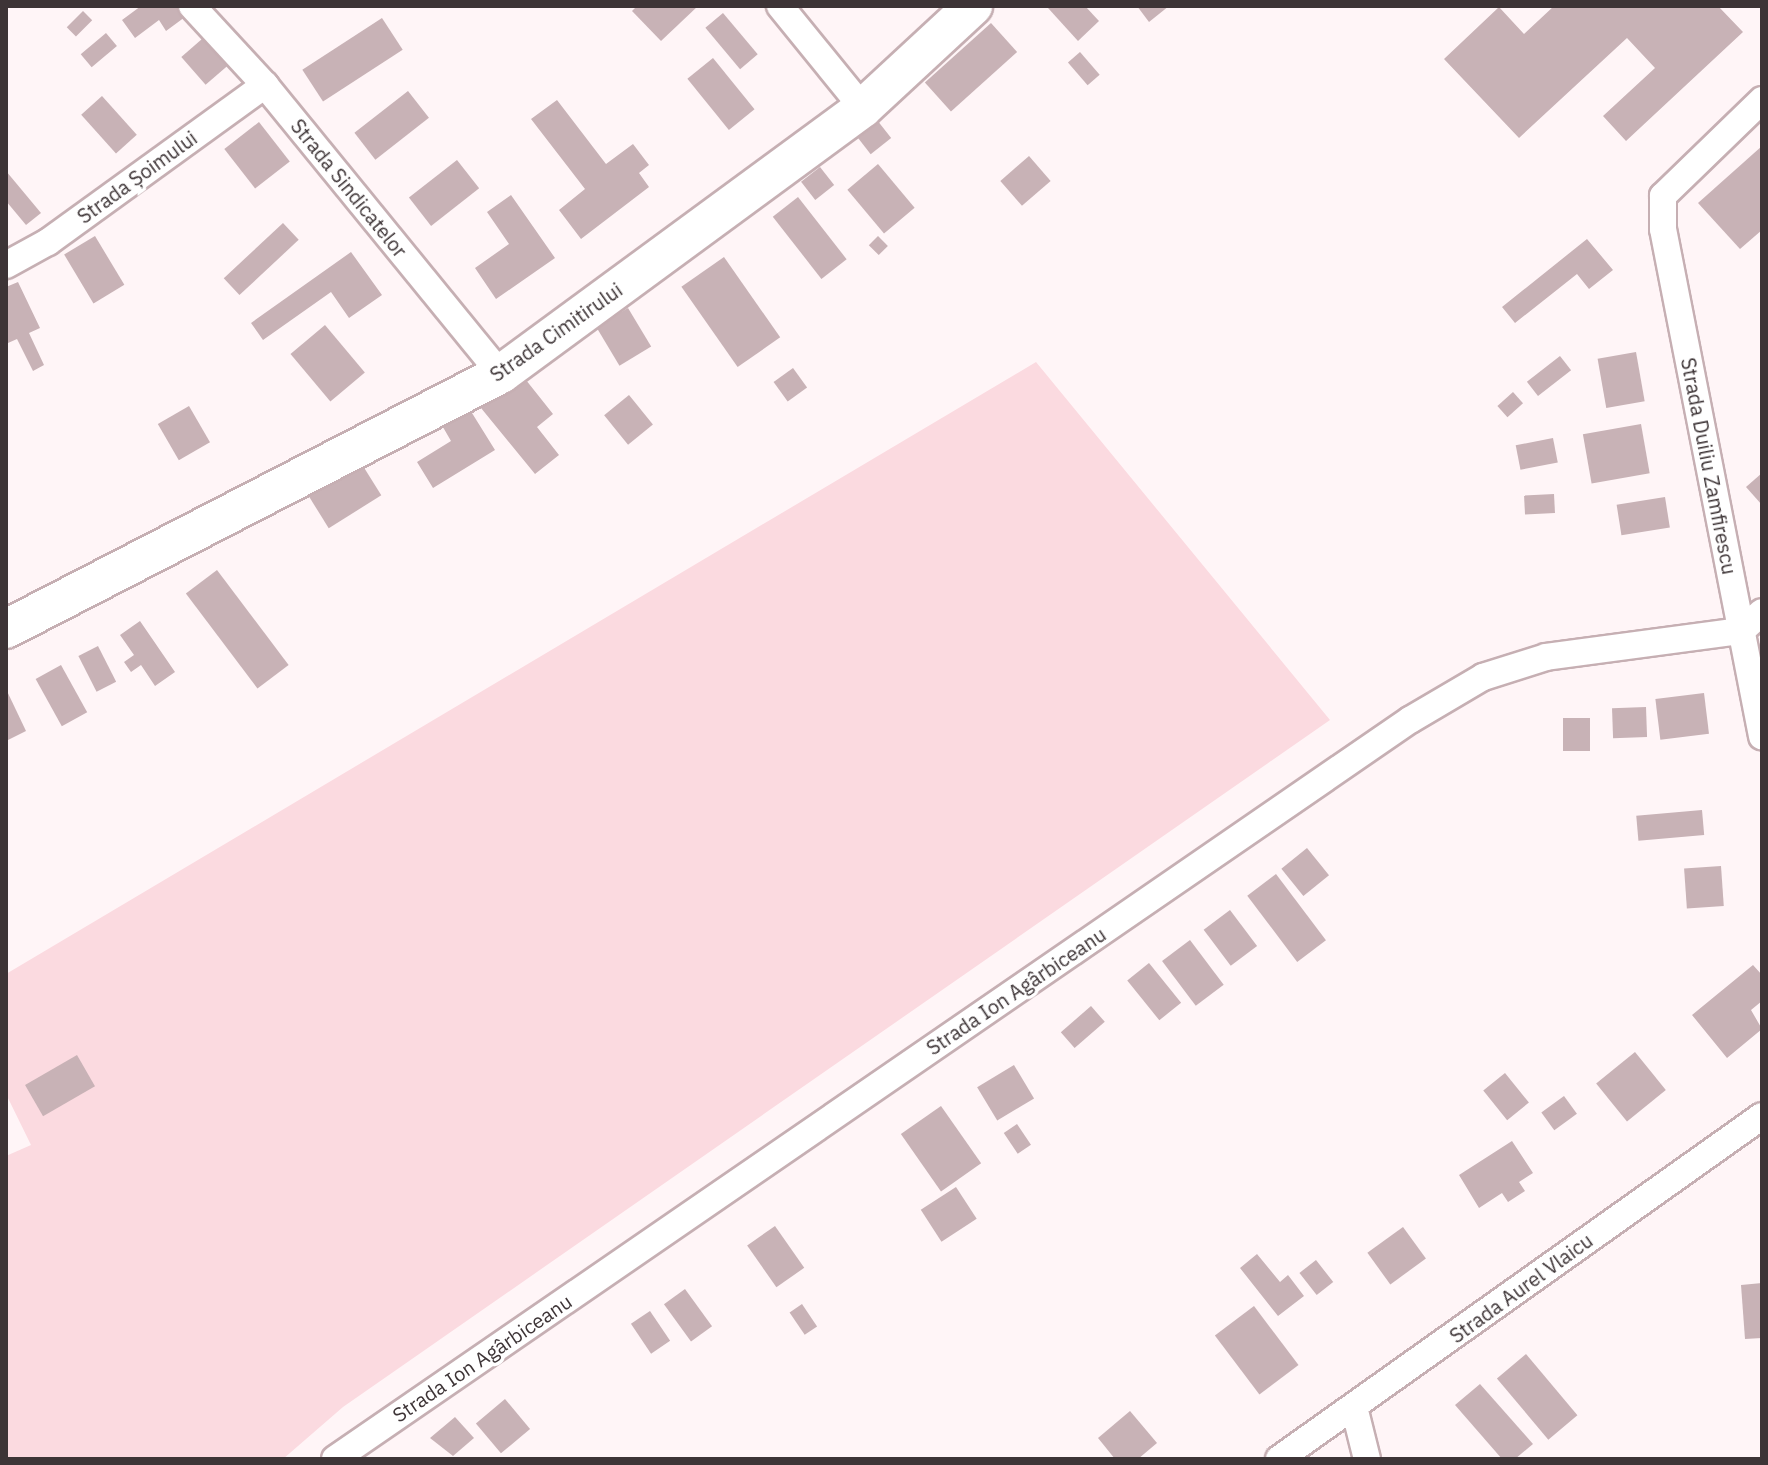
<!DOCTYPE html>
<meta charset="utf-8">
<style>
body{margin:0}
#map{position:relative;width:1768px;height:1465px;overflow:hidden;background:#fff5f7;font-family:"IBM Plex Sans",sans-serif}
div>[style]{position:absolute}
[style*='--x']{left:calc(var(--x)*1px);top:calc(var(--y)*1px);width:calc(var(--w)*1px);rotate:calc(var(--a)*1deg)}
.green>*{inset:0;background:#fbdae0}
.building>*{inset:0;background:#c8b2b6;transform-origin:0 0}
.roads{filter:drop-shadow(2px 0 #c6afb3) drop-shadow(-2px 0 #c6afb3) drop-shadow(0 2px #c6afb3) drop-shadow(0 -2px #c6afb3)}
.street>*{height:26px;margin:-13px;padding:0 13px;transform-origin:13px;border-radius:13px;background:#fff}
.secondary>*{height:38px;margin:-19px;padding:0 19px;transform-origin:19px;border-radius:19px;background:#fff}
span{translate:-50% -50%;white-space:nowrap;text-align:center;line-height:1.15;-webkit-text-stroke:7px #fff;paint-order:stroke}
.street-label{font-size:20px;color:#3d3436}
.frame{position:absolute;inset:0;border:8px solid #3d3436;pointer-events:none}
</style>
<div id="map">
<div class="green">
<i style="clip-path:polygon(1036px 362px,1330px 720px,343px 1407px,283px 1459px,6px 1459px,6px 1156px,31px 1145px,6px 1094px,6px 974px)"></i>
</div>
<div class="building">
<i style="clip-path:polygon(141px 6px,177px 6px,185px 17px,166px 31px,159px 20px,135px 38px,122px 20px)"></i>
<i style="clip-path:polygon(637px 6px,698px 6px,661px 41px,632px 11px)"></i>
<i style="clip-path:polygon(1085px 6px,1099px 21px,1078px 41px,1048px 8px)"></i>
<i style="clip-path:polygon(1137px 6px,1169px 6px,1149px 22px)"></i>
<i style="clip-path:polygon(1554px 6px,1718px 6px,1743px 32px,1626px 141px,1603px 116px,1655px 68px,1627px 38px,1519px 138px,1444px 59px,1499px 7px,1524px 34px)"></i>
<i style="left:83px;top:11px;width:13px;height:23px;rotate:45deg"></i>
<i style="left:723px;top:13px;width:54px;height:23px;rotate:50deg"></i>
<i style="left:382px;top:18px;width:38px;height:95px;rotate:57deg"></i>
<i style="left:991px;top:23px;width:39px;height:89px;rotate:48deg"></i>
<i style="left:210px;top:32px;width:37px;height:38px;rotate:49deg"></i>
<i style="left:106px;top:33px;width:17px;height:33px;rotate:50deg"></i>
<i style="left:1080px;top:52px;width:30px;height:16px;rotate:49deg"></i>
<i style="left:713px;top:58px;width:66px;height:33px;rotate:51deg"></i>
<i style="left:408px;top:91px;width:34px;height:68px;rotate:52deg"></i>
<i style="left:102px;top:96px;width:52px;height:28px;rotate:48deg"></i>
<i style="clip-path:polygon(557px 100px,606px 164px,633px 144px,649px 165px,639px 173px,649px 187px,581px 239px,559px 210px,585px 189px,531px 119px)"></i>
<i style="left:877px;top:120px;width:23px;height:26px;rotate:52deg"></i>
<i style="left:259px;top:122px;width:50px;height:44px;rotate:52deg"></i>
<i style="clip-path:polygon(1762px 146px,1762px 230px,1740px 249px,1698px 203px)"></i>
<i style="left:1029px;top:156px;width:33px;height:38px;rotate:49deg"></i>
<i style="left:457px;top:160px;width:36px;height:61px;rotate:52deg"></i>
<i style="left:878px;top:164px;width:57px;height:40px;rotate:50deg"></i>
<i style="left:820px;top:167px;width:23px;height:24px;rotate:52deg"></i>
<i style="clip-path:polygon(6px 171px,41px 213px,26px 225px,6px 201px)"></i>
<i style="clip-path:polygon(511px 195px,555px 258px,496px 299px,475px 268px,509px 244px,487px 212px)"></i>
<i style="left:798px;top:197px;width:79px;height:32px;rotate:52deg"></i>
<i style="left:283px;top:223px;width:23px;height:81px;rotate:47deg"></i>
<i style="left:95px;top:236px;width:57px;height:36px;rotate:59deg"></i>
<i style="left:878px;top:236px;width:14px;height:13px;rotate:45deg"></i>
<i style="clip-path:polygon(1587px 239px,1613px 270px,1589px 289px,1577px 274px,1515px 323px,1502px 307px)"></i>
<i style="clip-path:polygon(351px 252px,382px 295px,349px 318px,331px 292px,263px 340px,251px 323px)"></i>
<i style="left:724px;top:257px;width:98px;height:52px;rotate:55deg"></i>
<i style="clip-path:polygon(18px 282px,40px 328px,29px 333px,44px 365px,33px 371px,17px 339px,8px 343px,6px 339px,6px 287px)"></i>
<i style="left:628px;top:308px;width:45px;height:37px;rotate:59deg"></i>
<i style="left:325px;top:325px;width:62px;height:45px;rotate:50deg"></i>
<i style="left:1636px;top:352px;width:50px;height:39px;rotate:80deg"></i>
<i style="left:1560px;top:356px;width:18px;height:42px;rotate:52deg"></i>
<i style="left:793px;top:368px;width:24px;height:24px;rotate:54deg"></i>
<i style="clip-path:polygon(522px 375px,553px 414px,537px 427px,559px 455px,535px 474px,481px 408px)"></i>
<i style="left:1513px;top:392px;width:15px;height:21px;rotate:48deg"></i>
<i style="left:629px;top:395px;width:38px;height:32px;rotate:51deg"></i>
<i style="clip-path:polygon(467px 405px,495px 450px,433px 488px,417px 462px,451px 441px,440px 422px)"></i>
<i style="left:189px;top:406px;width:42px;height:36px;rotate:60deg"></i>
<i style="left:1641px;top:424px;width:50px;height:59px;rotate:80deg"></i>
<i style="left:1553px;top:438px;width:25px;height:38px;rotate:79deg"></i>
<i style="left:358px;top:458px;width:44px;height:62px;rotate:58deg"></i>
<i style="clip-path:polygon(1762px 473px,1762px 505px,1746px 487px)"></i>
<i style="left:1554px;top:494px;width:19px;height:30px;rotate:87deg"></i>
<i style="left:1665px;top:497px;width:31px;height:49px;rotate:81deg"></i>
<i style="left:217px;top:570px;width:119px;height:39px;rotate:53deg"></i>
<i style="clip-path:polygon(140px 621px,175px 672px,155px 686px,141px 665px,131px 672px,124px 662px,134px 655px,120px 635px)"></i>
<i style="left:98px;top:646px;width:40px;height:22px;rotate:63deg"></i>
<i style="left:61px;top:665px;width:54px;height:29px;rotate:61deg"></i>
<i style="clip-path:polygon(6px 689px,26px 731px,6px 741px)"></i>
<i style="left:1704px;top:693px;width:41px;height:49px;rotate:83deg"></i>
<i style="left:1646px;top:707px;width:30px;height:34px;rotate:88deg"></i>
<i style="left:1563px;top:718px;width:27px;height:33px"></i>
<i style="left:1702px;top:810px;width:25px;height:66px;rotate:85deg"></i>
<i style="left:1307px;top:848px;width:35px;height:33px;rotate:51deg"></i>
<i style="left:1721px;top:866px;width:40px;height:37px;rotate:86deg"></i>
<i style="left:1276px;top:874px;width:83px;height:36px;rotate:53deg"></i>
<i style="left:1230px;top:910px;width:45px;height:33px;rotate:53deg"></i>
<i style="left:1190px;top:940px;width:56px;height:35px;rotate:53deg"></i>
<i style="left:1149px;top:963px;width:51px;height:28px;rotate:51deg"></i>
<i style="clip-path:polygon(1753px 965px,1762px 975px,1762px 1001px,1751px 1010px,1762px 1029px,1727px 1058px,1692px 1015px)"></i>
<i style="left:1091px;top:1006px;width:21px;height:40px;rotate:49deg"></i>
<i style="left:1635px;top:1052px;width:49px;height:50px;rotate:51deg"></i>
<i style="left:77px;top:1055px;width:36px;height:60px;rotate:60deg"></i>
<i style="left:1014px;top:1065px;width:39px;height:43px;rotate:59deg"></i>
<i style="left:1505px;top:1073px;width:38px;height:28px;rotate:51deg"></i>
<i style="left:1564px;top:1096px;width:22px;height:28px;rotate:54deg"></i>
<i style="left:941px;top:1106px;width:70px;height:49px;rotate:55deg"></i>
<i style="left:1017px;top:1124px;width:25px;height:16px;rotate:56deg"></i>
<i style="clip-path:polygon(1512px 1141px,1533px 1173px,1519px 1182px,1525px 1191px,1508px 1202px,1502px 1193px,1479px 1208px,1459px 1175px)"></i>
<i style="left:956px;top:1187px;width:38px;height:42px;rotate:57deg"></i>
<i style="left:775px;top:1226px;width:51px;height:34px;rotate:55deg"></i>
<i style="left:1403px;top:1227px;width:39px;height:44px;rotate:54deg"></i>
<i style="clip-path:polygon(1257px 1254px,1280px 1282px,1288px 1275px,1304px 1296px,1278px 1316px,1240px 1268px)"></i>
<i style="left:1316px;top:1260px;width:28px;height:21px;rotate:52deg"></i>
<i style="clip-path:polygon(1762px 1283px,1762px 1338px,1745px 1339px,1741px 1285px)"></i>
<i style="left:685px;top:1289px;width:46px;height:26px;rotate:54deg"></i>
<i style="left:802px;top:1304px;width:27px;height:15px;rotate:56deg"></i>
<i style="left:1254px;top:1306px;width:74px;height:49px;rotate:53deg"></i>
<i style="left:650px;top:1311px;width:36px;height:23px;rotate:56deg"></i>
<i style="left:1526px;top:1354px;width:80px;height:38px;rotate:50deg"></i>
<i style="clip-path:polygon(1480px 1384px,1533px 1444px,1515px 1459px,1502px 1459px,1455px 1405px)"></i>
<i style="left:505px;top:1399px;width:39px;height:38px;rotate:50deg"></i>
<i style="clip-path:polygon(1130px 1411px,1157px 1443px,1138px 1459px,1115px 1459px,1098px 1438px)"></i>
<i style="clip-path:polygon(455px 1417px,474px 1438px,453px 1456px,430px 1438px)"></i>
</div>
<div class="roads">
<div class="street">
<i style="--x:192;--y:6;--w:108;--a:47.3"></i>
<i style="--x:265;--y:85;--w:373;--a:50.8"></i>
<i style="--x:780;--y:6;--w:132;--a:50.9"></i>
<i style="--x:1762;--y:100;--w:138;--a:135.9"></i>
<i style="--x:1663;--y:196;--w:33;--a:90"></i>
<i style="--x:1663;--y:229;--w:517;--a:78.95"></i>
<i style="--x:6;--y:265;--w:48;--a:-28.7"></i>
<i style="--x:48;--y:242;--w:268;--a:-35.9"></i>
<i style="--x:1741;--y:631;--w:28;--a:-42"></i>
<i style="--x:1354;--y:1407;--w:54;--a:76"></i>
<i style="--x:335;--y:1459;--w:1305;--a:-34.51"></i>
<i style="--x:1410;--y:720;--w:85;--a:-30.5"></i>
<i style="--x:1483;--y:677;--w:66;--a:-17.6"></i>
<i style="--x:1546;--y:657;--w:197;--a:-7.6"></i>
<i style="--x:1279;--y:1459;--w:592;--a:-35.38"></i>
</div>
<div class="secondary">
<i style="--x:6;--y:629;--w:557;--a:-27.26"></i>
<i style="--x:501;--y:374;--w:449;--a:-36.3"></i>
<i style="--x:863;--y:108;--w:150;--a:-42.8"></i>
</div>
</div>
<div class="street-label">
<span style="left:137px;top:177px;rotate:-36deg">Strada Șoimului</span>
<span style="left:349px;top:188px;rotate:51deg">Strada Sindicatelor</span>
<span style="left:556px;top:332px;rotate:-35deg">Strada Cimitirului</span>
<span style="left:1709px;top:466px;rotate:79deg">Strada Duiliu Zamfirescu</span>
<span style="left:1016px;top:991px;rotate:-34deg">Strada Ion Agârbiceanu</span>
<span style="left:1521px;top:1288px;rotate:-36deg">Strada Aurel Vlaicu</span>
<span style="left:482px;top:1358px;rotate:-34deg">Strada Ion Agârbiceanu</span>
</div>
<div class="frame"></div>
</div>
